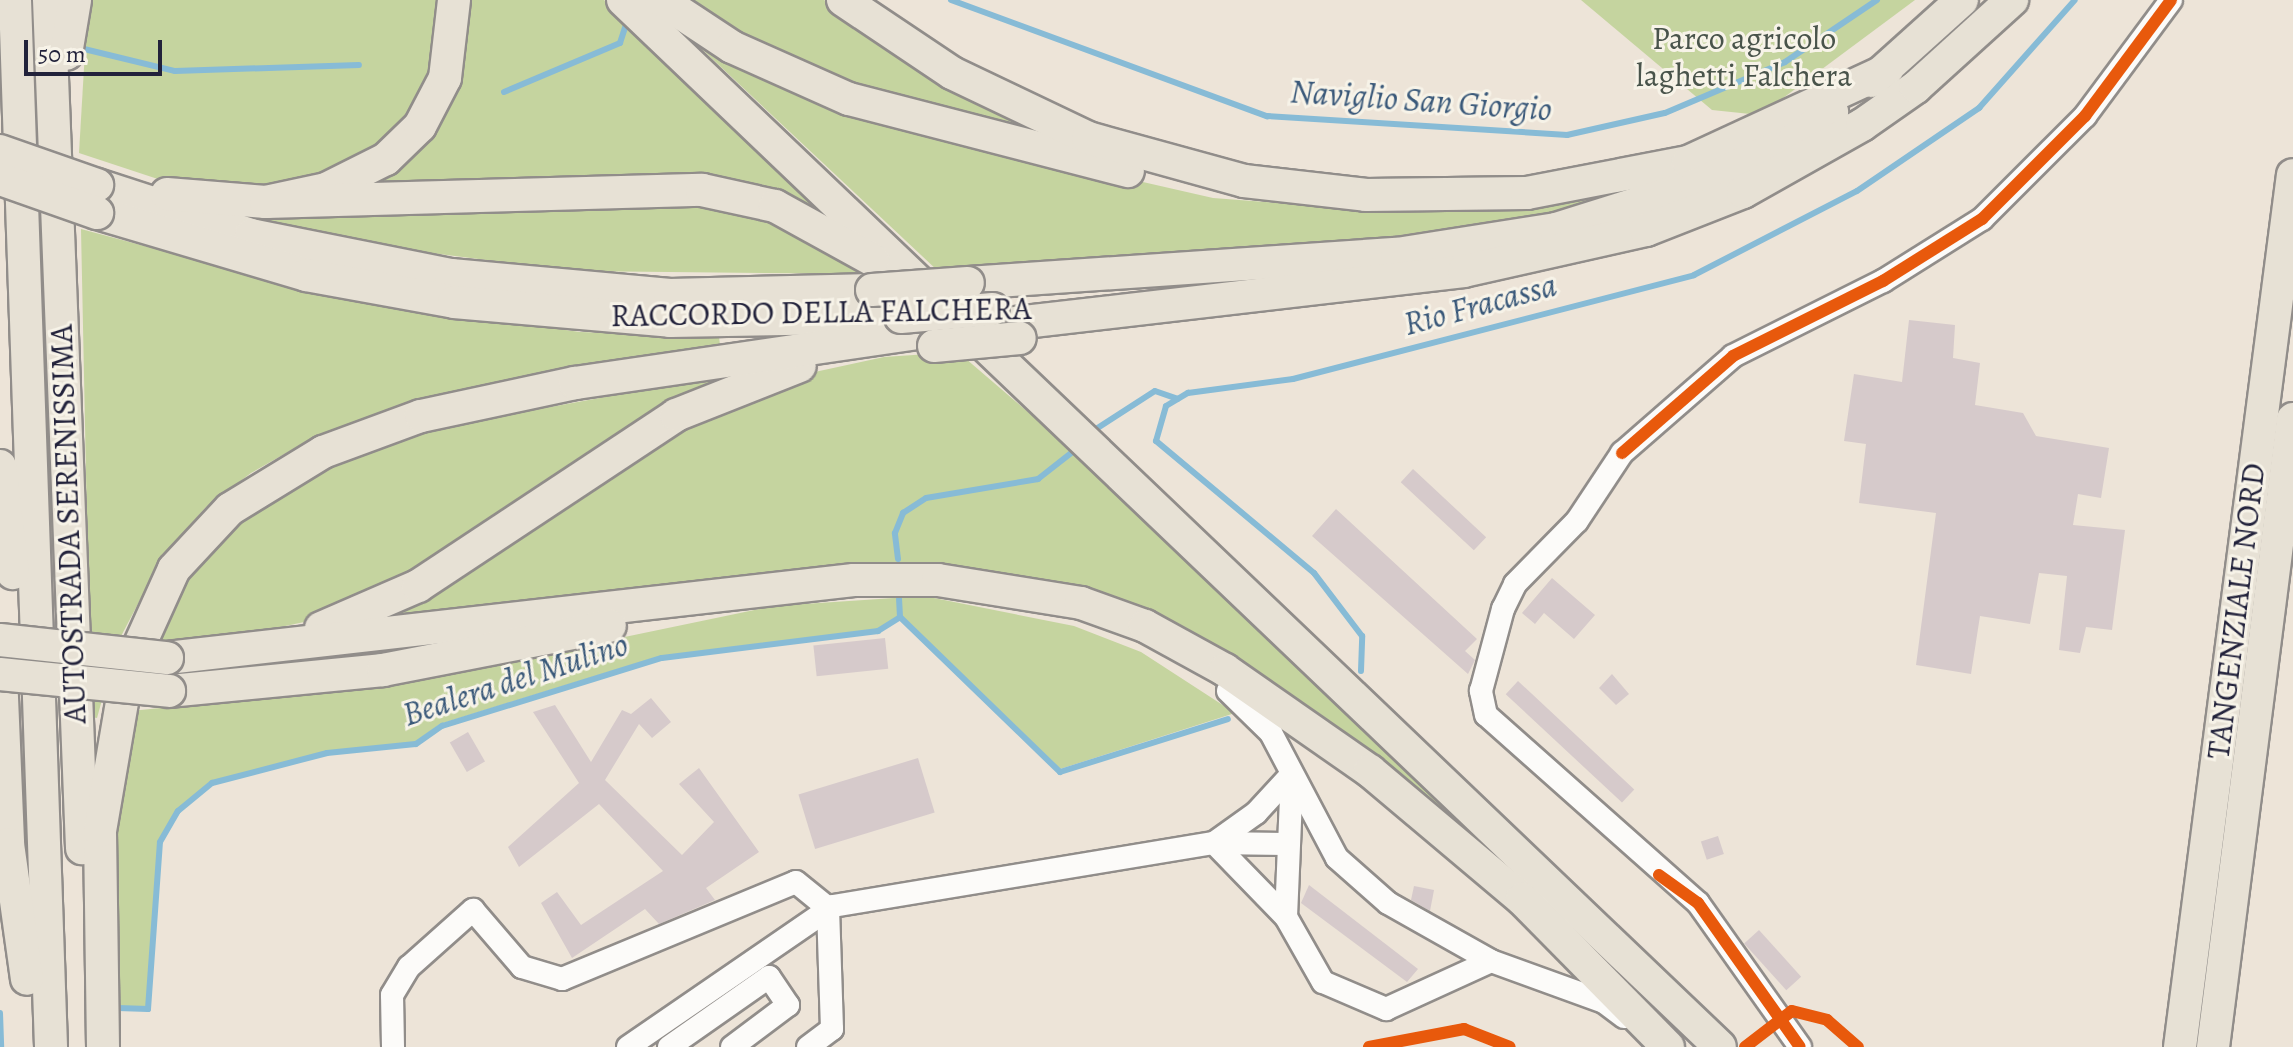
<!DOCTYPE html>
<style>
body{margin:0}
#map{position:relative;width:2293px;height:1047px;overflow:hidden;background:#ede4d8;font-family:Alegreya,serif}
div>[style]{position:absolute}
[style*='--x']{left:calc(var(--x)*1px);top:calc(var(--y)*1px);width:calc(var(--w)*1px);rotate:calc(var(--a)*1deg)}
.green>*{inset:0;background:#c5d49f}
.stream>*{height:6px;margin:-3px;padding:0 3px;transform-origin:3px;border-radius:3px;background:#87bbd6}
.building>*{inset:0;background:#d6cacb;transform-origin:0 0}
.roads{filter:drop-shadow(2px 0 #918d8a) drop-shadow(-2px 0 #918d8a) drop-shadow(0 2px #918d8a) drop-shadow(0 -2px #918d8a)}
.minor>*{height:22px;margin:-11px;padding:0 11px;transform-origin:11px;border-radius:11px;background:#fcfbf9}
.highway>*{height:32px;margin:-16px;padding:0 16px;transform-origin:16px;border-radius:16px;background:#e7e1d5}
.bridges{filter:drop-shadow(2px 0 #918d8a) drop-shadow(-2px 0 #918d8a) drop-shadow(0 2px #918d8a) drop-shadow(0 -2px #918d8a)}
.highway-bridge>*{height:32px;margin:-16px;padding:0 16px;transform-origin:16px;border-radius:16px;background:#e7e1d5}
.cycleway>*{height:12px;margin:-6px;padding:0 6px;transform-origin:6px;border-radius:6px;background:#e8590c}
span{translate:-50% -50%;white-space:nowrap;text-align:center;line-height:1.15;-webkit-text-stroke:6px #f7f3e8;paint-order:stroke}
.park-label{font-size:32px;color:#49544b}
.street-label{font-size:32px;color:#22223b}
.water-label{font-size:34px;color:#395879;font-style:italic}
.scale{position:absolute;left:24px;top:40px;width:138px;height:36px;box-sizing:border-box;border:4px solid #22223b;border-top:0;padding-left:10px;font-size:24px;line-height:28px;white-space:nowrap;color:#22223b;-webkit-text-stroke:6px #f7f3e8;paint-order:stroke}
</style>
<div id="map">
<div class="green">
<i style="clip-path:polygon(88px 0,444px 0,427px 94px,371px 158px,278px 189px,182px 187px,79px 153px)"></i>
<i style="clip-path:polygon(467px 0,604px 0,827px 214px,676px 179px,368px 186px,459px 74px)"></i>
<i style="clip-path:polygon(681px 0,824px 0,883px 44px,1044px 133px,975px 123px,788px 63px)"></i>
<i style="clip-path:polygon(1581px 0,1915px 0,1760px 115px,1712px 110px)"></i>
<i style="clip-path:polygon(690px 38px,1064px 164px,1213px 198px,1369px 210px,1588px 200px,1588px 206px,1364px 241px,938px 271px)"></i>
<i style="clip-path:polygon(629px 197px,750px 210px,875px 274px,573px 271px,384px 247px,251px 218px,253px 211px)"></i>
<i style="clip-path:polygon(81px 229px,342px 299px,580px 332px,719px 337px,720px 345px,401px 405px,309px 440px,251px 473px,206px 507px,164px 554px,118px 642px,97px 718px,91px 717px)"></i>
<i style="clip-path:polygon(958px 352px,1093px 468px,1504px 857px,1300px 702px,1202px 638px,1058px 583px,870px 566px,392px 617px,639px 448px,787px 378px,884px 357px)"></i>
<i style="clip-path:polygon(720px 376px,346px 613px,211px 642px,152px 641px,197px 560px,260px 503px,353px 454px,447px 426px)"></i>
<i style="clip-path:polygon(924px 596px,1074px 626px,1141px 652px,1235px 713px,1060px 769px,902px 616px,877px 629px,660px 656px,440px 724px,415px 742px,326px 751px,211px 782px,176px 811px,159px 841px,146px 1007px,119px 1006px,116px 814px,131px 711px,404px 683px,774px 606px)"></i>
</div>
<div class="stream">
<i style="--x:951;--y:0;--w:337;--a:20.2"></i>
<i style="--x:1267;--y:116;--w:301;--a:3.6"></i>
<i style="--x:1567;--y:135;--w:100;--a:-12.7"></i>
<i style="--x:1665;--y:113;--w:130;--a:-23"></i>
<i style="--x:1785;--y:62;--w:111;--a:-34"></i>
<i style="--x:80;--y:48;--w:98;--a:13.6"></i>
<i style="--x:175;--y:71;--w:184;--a:-1.9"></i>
<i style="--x:504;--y:92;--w:126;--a:-22.9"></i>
<i style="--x:620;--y:43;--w:26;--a:-72"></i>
<i style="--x:1096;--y:429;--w:70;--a:-32.8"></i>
<i style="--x:1155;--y:391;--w:24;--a:19"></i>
<i style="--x:898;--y:559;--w:26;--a:-97"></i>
<i style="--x:895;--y:533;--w:22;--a:-68"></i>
<i style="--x:903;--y:513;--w:27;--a:-33"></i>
<i style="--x:926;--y:498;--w:114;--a:-9.6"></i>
<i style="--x:1038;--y:479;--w:52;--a:-38"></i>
<i style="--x:900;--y:617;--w:223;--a:44.1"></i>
<i style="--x:1060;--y:772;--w:176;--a:-17.5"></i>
<i style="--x:1361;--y:671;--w:35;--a:-88"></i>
<i style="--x:1362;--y:636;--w:79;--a:-127.3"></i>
<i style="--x:1314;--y:573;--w:206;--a:-140.1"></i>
<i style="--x:1156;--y:441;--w:36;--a:-74"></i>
<i style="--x:1166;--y:406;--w:26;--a:-31"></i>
<i style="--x:1188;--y:393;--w:106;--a:-7.6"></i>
<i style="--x:1293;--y:379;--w:414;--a:-14.5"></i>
<i style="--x:1694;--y:275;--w:183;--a:-27.3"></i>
<i style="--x:1857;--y:191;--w:148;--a:-34.2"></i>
<i style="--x:1979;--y:108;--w:144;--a:-48.4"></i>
<i style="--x:118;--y:1008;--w:30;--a:2"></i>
<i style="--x:148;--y:1009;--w:167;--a:-85.9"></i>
<i style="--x:160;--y:842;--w:36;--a:-60"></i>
<i style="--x:178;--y:811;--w:44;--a:-39.5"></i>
<i style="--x:212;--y:783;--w:119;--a:-14.6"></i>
<i style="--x:327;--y:753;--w:89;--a:-5.8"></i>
<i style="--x:416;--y:744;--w:32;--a:-35"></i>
<i style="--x:442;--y:726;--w:230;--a:-17.2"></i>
<i style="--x:662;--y:658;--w:218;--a:-7.1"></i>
<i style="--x:878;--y:631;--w:26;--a:-32"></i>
<i style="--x:900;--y:617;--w:18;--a:-93"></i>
<i style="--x:0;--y:1013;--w:34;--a:88"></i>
</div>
<div class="building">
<i style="clip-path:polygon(1909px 320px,1955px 325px,1953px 358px,1980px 363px,1975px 405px,2023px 413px,2036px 436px,2109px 448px,2101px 498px,2078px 494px,2073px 525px,2125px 530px,2112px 630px,2086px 627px,2080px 653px,2059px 650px,2067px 576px,2039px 573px,2030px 624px,1980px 616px,1971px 674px,1916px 665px,1936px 513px,1859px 503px,1866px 444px,1844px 441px,1854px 374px,1902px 382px)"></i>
<i style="left:1413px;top:469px;width:100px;height:18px;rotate:43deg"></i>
<i style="clip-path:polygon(1336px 509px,1477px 639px,1465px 651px,1475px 660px,1468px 674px,1312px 536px)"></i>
<i style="clip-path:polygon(1552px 578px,1595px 615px,1574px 639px,1544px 613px,1535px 624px,1522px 613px)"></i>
<i style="left:885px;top:638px;width:31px;height:72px;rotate:84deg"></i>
<i style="clip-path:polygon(1612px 674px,1629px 694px,1616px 705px,1599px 688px)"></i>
<i style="left:1518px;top:681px;width:159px;height:18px;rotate:43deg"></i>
<i style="clip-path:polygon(651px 698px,671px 722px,652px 738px,639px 724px,605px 780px,682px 855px,714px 822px,679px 784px,699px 768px,759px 852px,706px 888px,715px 900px,659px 924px,645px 909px,572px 958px,541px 903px,557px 892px,581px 925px,663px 871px,599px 804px,519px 867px,508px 847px,579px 783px,533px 712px,555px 705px,591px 762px,622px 710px,631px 714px)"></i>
<i style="left:468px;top:732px;width:34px;height:21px;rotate:60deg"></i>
<i style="left:918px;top:758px;width:57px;height:125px;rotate:73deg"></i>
<i style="left:1718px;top:836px;width:19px;height:18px;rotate:72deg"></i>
<i style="clip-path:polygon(1309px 885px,1418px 969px,1407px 982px,1301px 903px)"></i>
<i style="clip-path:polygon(1414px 886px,1434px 890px,1430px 911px,1411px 900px)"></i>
<i style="left:1759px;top:930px;width:63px;height:20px;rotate:48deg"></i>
</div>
<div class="roads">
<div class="minor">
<i style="--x:1228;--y:691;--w:60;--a:44.3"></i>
<i style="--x:1271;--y:733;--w:141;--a:62.2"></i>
<i style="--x:1337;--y:858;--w:68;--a:41.4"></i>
<i style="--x:1388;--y:903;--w:118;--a:29.4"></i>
<i style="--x:1491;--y:961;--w:120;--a:19.9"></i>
<i style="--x:1604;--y:1002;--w:25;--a:37"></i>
<i style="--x:1292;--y:774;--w:143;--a:92.4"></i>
<i style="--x:1286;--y:917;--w:75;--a:60.4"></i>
<i style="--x:1323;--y:982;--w:69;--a:23.2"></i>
<i style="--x:1386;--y:1009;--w:115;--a:-24.6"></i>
<i style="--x:1286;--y:917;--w:103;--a:-134.2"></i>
<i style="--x:1214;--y:843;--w:52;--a:-35.5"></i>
<i style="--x:1256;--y:813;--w:53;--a:-47.3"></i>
<i style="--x:393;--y:1047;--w:52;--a:-91.1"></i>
<i style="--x:392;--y:995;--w:33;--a:-59"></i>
<i style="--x:409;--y:967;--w:86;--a:-41.7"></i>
<i style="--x:473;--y:910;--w:75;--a:49.3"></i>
<i style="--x:522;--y:967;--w:42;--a:16.7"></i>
<i style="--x:562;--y:979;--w:253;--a:-22.5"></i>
<i style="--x:796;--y:882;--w:41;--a:39.1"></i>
<i style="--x:828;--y:908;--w:121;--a:88.1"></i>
<i style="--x:832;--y:1029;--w:30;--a:143"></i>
<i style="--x:628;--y:1047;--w:249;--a:-34.5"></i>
<i style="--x:833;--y:906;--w:386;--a:-9.4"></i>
<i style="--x:1214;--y:843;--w:71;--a:0.8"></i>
<i style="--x:669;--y:1047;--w:122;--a:-35"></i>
<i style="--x:769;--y:977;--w:34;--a:56"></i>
<i style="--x:788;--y:1005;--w:70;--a:143.1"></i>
<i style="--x:1800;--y:1047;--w:176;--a:-125.3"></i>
<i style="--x:1698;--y:903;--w:283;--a:-138.4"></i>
<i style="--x:1486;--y:715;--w:25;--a:-102"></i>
<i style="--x:1481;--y:691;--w:85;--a:-75"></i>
<i style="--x:1503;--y:609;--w:28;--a:-64"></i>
<i style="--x:1515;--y:584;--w:88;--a:-45.5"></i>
<i style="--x:1577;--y:521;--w:82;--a:-56.5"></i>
<i style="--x:1622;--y:453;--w:147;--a:-41.1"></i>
<i style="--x:1733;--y:356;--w:168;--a:-26.6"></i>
<i style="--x:1883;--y:281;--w:117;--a:-32.1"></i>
<i style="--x:1982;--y:219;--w:146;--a:-45"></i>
<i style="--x:2085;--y:116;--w:144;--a:-53.4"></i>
</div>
<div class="highway">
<i style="--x:15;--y:0;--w:1048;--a:88.03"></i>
<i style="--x:49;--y:0;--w:849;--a:87.77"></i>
<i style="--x:623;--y:0;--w:1516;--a:43.66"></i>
<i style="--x:661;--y:0;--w:85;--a:33.5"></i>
<i style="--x:732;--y:47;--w:128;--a:24"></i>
<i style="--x:849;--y:99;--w:288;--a:14.5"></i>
<i style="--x:843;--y:0;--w:131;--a:33.8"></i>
<i style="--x:952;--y:73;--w:151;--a:25.5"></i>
<i style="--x:1088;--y:138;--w:162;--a:15.4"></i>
<i style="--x:1244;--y:181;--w:123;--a:6.5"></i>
<i style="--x:1366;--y:195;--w:161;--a:-0.7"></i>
<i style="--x:1527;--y:193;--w:164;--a:-10.9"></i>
<i style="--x:1688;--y:162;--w:219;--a:-24.8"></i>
<i style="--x:66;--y:54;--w:55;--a:-80.5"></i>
<i style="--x:1872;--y:81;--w:121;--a:-42"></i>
<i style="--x:97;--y:185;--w:162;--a:18"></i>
<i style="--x:251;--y:235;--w:204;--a:11.3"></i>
<i style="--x:451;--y:275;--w:220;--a:5.2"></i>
<i style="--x:670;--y:295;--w:202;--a:-1.4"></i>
<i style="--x:167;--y:194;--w:99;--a:4.6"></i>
<i style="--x:266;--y:202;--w:61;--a:-12.2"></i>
<i style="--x:326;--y:189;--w:67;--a:-26.6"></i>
<i style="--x:386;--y:159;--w:47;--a:-44.1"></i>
<i style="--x:420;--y:126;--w:54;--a:-62.5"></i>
<i style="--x:445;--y:78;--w:79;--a:-83.4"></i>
<i style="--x:266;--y:202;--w:436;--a:-1.6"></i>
<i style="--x:702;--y:190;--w:75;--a:12.4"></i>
<i style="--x:775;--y:206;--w:112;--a:28.9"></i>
<i style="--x:97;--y:213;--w:218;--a:16.5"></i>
<i style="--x:306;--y:275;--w:150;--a:10.3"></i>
<i style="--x:454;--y:302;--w:217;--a:5"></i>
<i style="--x:670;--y:321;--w:231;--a:-1"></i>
<i style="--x:968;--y:283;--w:430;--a:-3.9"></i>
<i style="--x:1397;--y:254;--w:161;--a:-8.9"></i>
<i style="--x:1556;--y:229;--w:147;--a:-17.4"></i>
<i style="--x:1696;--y:185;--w:109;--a:-24.9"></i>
<i style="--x:1795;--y:139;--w:46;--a:-36.1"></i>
<i style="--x:1007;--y:324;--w:460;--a:-6.6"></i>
<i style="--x:1464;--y:271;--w:187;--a:-12.7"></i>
<i style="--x:1646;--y:230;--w:104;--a:-21.4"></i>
<i style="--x:1743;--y:192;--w:137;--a:-29.4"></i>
<i style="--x:1862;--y:125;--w:66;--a:-35.1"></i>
<i style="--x:1916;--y:87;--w:130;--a:-42.2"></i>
<i style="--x:0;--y:466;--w:108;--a:83.1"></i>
<i style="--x:321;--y:628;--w:106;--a:-23.4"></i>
<i style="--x:418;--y:586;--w:310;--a:-33.5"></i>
<i style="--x:676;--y:415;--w:133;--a:-21.6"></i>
<i style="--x:0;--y:650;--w:194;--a:87.6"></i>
<i style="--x:8;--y:844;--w:136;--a:82"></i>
<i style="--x:167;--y:658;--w:691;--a:-6.48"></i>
<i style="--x:854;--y:580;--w:84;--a:0"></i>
<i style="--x:938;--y:580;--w:145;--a:9.1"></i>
<i style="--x:1081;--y:603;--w:68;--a:19.8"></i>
<i style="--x:1145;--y:626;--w:91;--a:28.8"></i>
<i style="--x:1225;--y:670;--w:177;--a:34.9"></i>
<i style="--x:1370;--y:771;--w:199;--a:40.1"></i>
<i style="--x:1522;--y:899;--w:208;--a:45.4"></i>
<i style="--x:169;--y:691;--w:215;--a:-5.6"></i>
<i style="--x:383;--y:670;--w:231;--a:-11"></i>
<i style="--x:103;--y:1047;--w:216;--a:-90.8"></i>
<i style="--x:100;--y:831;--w:160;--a:-80.3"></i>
<i style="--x:127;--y:673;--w:114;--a:-65.7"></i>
<i style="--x:174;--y:569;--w:82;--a:-47"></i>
<i style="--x:230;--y:509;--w:109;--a:-31.5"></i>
<i style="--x:323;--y:452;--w:104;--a:-20.2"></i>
<i style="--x:421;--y:416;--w:157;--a:-12.1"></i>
<i style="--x:575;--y:383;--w:348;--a:-8.3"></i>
<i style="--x:2180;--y:1047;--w:879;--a:-82.62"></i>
<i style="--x:2213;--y:1047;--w:633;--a:-82.74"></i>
</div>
</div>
<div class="bridges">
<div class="highway-bridge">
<i style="--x:0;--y:151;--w:103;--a:19.3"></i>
<i style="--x:0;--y:179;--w:103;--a:19.3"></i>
<i style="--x:872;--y:290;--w:96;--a:-4.2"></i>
<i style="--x:901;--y:317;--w:92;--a:-5"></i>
<i style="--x:934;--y:346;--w:86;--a:-5.3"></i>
<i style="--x:0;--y:640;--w:168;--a:6.2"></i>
<i style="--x:0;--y:674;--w:170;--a:5.7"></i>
</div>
</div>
<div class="cycleway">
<i style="--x:1622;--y:453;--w:147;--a:-41.1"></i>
<i style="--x:1733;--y:356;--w:168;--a:-26.6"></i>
<i style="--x:1883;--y:281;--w:117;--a:-32.1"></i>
<i style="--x:1982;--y:219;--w:146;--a:-45"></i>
<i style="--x:2085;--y:116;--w:144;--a:-53.4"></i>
<i style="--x:1659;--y:875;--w:48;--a:35.7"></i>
<i style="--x:1698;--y:903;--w:176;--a:54.7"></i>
<i style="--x:1369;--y:1047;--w:97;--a:-10.7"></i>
<i style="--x:1464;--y:1029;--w:49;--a:21.4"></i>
<i style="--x:1745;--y:1047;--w:59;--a:-37.5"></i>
<i style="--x:1792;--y:1011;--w:36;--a:14"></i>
<i style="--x:1827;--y:1020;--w:41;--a:41.1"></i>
</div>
<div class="park-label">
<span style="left:1744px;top:57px">Parco agricolo<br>laghetti Falchera</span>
</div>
<div class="street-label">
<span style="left:821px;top:312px;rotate:-1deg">RACCORDO DELLA FALCHERA</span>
<span style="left:68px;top:524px;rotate:-92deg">AUTOSTRADA SERENISSIMA</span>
<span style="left:2236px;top:611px;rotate:-83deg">TANGENZIALE NORD</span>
</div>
<div class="water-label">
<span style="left:1421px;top:100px;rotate:4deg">Naviglio San Giorgio</span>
<span style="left:1480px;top:304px;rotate:-15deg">Rio Fracassa</span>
<span style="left:515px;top:679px;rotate:-18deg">Bealera del Mulino</span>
</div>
<div class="scale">50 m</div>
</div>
